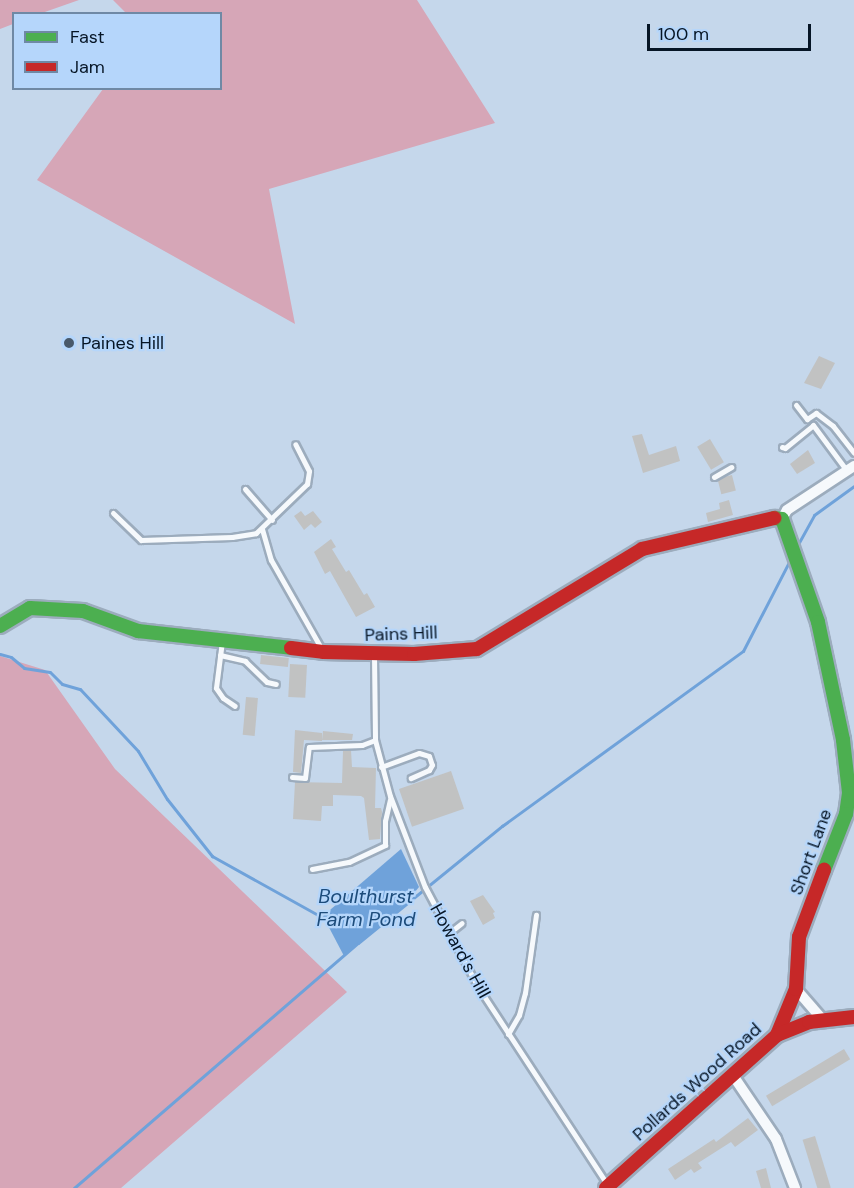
<!DOCTYPE html>
<style>
body{margin:0}
#map{position:relative;width:854px;height:1188px;overflow:hidden;background:#c5d7eb;font-family:"DM Sans",sans-serif}
div>[style]{position:absolute}
[style*='--x']{left:calc(var(--x)*1px);top:calc(var(--y)*1px);width:calc(var(--w)*1px);rotate:calc(var(--a)*1deg)}
.forest>*{inset:0;background:#d6a6b7}
.water>*{inset:0;background:#6fa2da}
.stream>*{height:3px;margin:-1.5px;padding:0 1.5px;transform-origin:1.5px;border-radius:1.5px;background:#6fa2da}
.building>*{inset:0;background:#c1c2c2;transform-origin:0 0}
.roads{filter:drop-shadow(2px 0 #9cacbd) drop-shadow(-2px 0 #9cacbd) drop-shadow(0 2px #9cacbd) drop-shadow(0 -2px #9cacbd)}
.lane>*{height:5px;margin:-2.5px;padding:0 2.5px;transform-origin:2.5px;border-radius:2.5px;background:#f6f9fc}
.street>*{height:10px;margin:-5px;padding:0 5px;transform-origin:5px;border-radius:5px;background:#f6f9fc}
.fast>*{height:14px;margin:-7px;padding:0 7px;transform-origin:7px;border-radius:7px;background:#4caf50}
.jam>*{height:14px;margin:-7px;padding:0 7px;transform-origin:7px;border-radius:7px;background:#c62828}
.dots>*{width:16px;height:16px;translate:-50% -50%;box-sizing:border-box;border:3px solid #b5d6fb;border-radius:50%}
span{translate:-50% -50%;white-space:nowrap;text-align:center;line-height:1.15;-webkit-text-stroke:4.5px #b5d6fb;paint-order:stroke}
.poi-label{font-size:18px;color:#061525}
.left{translate:0 -50%;text-align:left}
.street-label{font-size:18px;color:#061525}
.water-label{font-size:20px;color:#1d4c7b;font-style:italic}
.legend{position:absolute;left:12px;top:12px;width:210px;height:78px;box-sizing:border-box;background:#b5d6fb;border:2px solid #6f89a5;margin:0;padding:8px 10px;list-style:none;font-size:18px;color:#061525}
.legend li{display:flex;align-items:center;gap:12px;height:30px}
.legend b{width:30px;border:2px solid #6f89a5}
.scale{position:absolute;left:647px;top:24px;width:164px;height:27px;box-sizing:border-box;border:3px solid #061525;border-top:0;padding-left:8px;font-size:18px;line-height:21px;white-space:nowrap;color:#061525;-webkit-text-stroke:4px #b5d6fb;paint-order:stroke}
</style>
<div id="map">
<div class="forest">
<i style="clip-path:polygon(0 0,79px 0,42px 13px,14px 14px,13px 24px,0 29px)"></i>
<i style="clip-path:polygon(113px 0,417px 0,495px 123px,269px 189px,295px 324px,37px 180px,103px 89px,220px 88px,220px 14px,126px 13px)"></i>
<i style="clip-path:polygon(0 656px,45px 670px,115px 769px,347px 992px,121px 1188px,0 1188px)"></i>
</div>
<div class="water">
<i style="clip-path:polygon(401px 849px,419px 887px,406px 903px,344px 956px,323px 916px)"></i>
</div>
<div class="stream">
<i style="--x:797;--y:546;--w:35;--a:-61"></i>
<i style="--x:814;--y:515;--w:49;--a:-35.9"></i>
<i style="--x:0;--y:654;--w:11;--a:15"></i>
<i style="--x:11;--y:657;--w:17;--a:40"></i>
<i style="--x:24;--y:668;--w:26;--a:9"></i>
<i style="--x:50;--y:672;--w:17;--a:45"></i>
<i style="--x:62;--y:684;--w:19;--a:16"></i>
<i style="--x:80;--y:689;--w:85;--a:46.9"></i>
<i style="--x:138;--y:751;--w:56;--a:58.9"></i>
<i style="--x:167;--y:799;--w:73;--a:51.7"></i>
<i style="--x:212;--y:856;--w:129;--a:29.1"></i>
<i style="--x:74;--y:1188;--w:375;--a:-40.8"></i>
<i style="--x:358;--y:943;--w:186;--a:-39.1"></i>
<i style="--x:502;--y:826;--w:298;--a:-36"></i>
<i style="--x:743;--y:651;--w:102;--a:-62.7"></i>
</div>
<div class="building">
<i style="clip-path:polygon(819px 356px,835px 363px,821px 389px,804px 383px)"></i>
<i style="clip-path:polygon(642px 434px,649px 455px,676px 446px,680px 461px,643px 473px,632px 436px)"></i>
<i style="left:710px;top:439px;width:27px;height:15px;rotate:59deg"></i>
<i style="clip-path:polygon(808px 450px,815px 463px,797px 474px,790px 464px)"></i>
<i style="left:732px;top:475px;width:16px;height:15px;rotate:76deg"></i>
<i style="clip-path:polygon(729px 500px,733px 515px,708px 522px,706px 513px,720px 509px,719px 503px)"></i>
<i style="clip-path:polygon(301px 511px,305px 516px,313px 511px,322px 522px,315px 528px,311px 524px,304px 530px,294px 516px)"></i>
<i style="clip-path:polygon(331px 539px,336px 547px,332px 549px,346px 572px,349px 570px,364px 595px,367px 593px,375px 607px,356px 617px,330px 571px,325px 574px,314px 552px)"></i>
<i style="left:261px;top:655px;width:28px;height:9px;rotate:6deg"></i>
<i style="left:290px;top:664px;width:17px;height:33px;rotate:3deg"></i>
<i style="left:246px;top:697px;width:12px;height:38px;rotate:5deg"></i>
<i style="clip-path:polygon(295px 730px,322px 733px,322px 741px,304px 740px,301px 773px,293px 772px)"></i>
<i style="clip-path:polygon(323px 731px,353px 734px,352px 740px,322px 740px)"></i>
<i style="clip-path:polygon(351px 750px,352px 767px,376px 768px,375px 808px,381px 808px,382px 812px,380px 839px,369px 840px,364px 798px,361px 796px,333px 795px,333px 806px,322px 806px,321px 821px,293px 819px,295px 782px,342px 783px,343px 751px)"></i>
<i style="left:451px;top:771px;width:40px;height:55px;rotate:71deg"></i>
<i style="clip-path:polygon(483px 895px,495px 912px,493px 913px,495px 918px,483px 925px,470px 901px)"></i>
<i style="left:844px;top:1049px;width:12px;height:91px;rotate:59deg"></i>
<i style="clip-path:polygon(748px 1118px,758px 1130px,735px 1147px,731px 1142px,698px 1163px,702px 1168px,694px 1173px,691px 1169px,675px 1180px,668px 1169px,714px 1139px,716px 1142px)"></i>
<i style="left:815px;top:1136px;width:54px;height:13px;rotate:73deg"></i>
<i style="clip-path:polygon(766px 1168px,771px 1188px,761px 1188px,756px 1171px)"></i>
</div>
<div class="roads">
<div class="lane">
<i style="--x:796;--y:405;--w:18;--a:52"></i>
<i style="--x:807;--y:419;--w:11;--a:-34"></i>
<i style="--x:816;--y:413;--w:21;--a:37"></i>
<i style="--x:833;--y:426;--w:34;--a:52"></i>
<i style="--x:782;--y:447;--w:3;--a:18"></i>
<i style="--x:785;--y:448;--w:36;--a:-39"></i>
<i style="--x:813;--y:425;--w:57;--a:53.5"></i>
<i style="--x:714;--y:477;--w:20;--a:-30"></i>
<i style="--x:245;--y:489;--w:41;--a:48.9"></i>
<i style="--x:113;--y:513;--w:39;--a:44"></i>
<i style="--x:141;--y:540;--w:91;--a:-1.9"></i>
<i style="--x:232;--y:537;--w:24;--a:-9"></i>
<i style="--x:256;--y:533;--w:71;--a:-43.9"></i>
<i style="--x:307;--y:484;--w:13;--a:-81"></i>
<i style="--x:309;--y:471;--w:30;--a:-117"></i>
<i style="--x:262;--y:529;--w:32;--a:74"></i>
<i style="--x:271;--y:560;--w:101;--a:60.4"></i>
<i style="--x:222;--y:641;--w:47;--a:97.3"></i>
<i style="--x:216;--y:688;--w:12;--a:55"></i>
<i style="--x:223;--y:698;--w:14;--a:34"></i>
<i style="--x:220;--y:655;--w:26;--a:13"></i>
<i style="--x:245;--y:661;--w:30;--a:44"></i>
<i style="--x:267;--y:682;--w:9;--a:13"></i>
<i style="--x:374;--y:655;--w:85;--a:89.3"></i>
<i style="--x:375;--y:740;--w:58;--a:75"></i>
<i style="--x:390;--y:796;--w:97;--a:69"></i>
<i style="--x:425;--y:887;--w:113;--a:62.1"></i>
<i style="--x:478;--y:987;--w:235;--a:56.8"></i>
<i style="--x:381;--y:767;--w:40;--a:-20.2"></i>
<i style="--x:419;--y:753;--w:10;--a:17"></i>
<i style="--x:429;--y:756;--w:9;--a:72"></i>
<i style="--x:432;--y:765;--w:6;--a:121"></i>
<i style="--x:429;--y:770;--w:20;--a:156"></i>
<i style="--x:292;--y:777;--w:13;--a:4"></i>
<i style="--x:305;--y:778;--w:31;--a:-83"></i>
<i style="--x:309;--y:747;--w:53;--a:-2.2"></i>
<i style="--x:362;--y:745;--w:14;--a:-21"></i>
<i style="--x:312;--y:869;--w:38;--a:-11"></i>
<i style="--x:349;--y:862;--w:40;--a:-25"></i>
<i style="--x:385;--y:845;--w:24;--a:-90"></i>
<i style="--x:385;--y:821;--w:22;--a:-77"></i>
<i style="--x:449;--y:933;--w:16;--a:-38"></i>
<i style="--x:508;--y:1034;--w:22;--a:-60"></i>
<i style="--x:519;--y:1015;--w:23;--a:-75"></i>
<i style="--x:525;--y:993;--w:79;--a:-82"></i>
</div>
<div class="street">
<i style="--x:782;--y:519;--w:10;--a:-61"></i>
<i style="--x:787;--y:510;--w:80;--a:-33.3"></i>
<i style="--x:796;--y:989;--w:40;--a:49"></i>
<i style="--x:732;--y:1074;--w:78;--a:55.9"></i>
<i style="--x:776;--y:1139;--w:53;--a:68.8"></i>
</div>
<div class="fast">
<i style="--x:774;--y:518;--w:8;--a:7"></i>
<i style="--x:782;--y:519;--w:109;--a:70.7"></i>
<i style="--x:818;--y:622;--w:121;--a:78"></i>
<i style="--x:843;--y:740;--w:53;--a:83.5"></i>
<i style="--x:849;--y:793;--w:21;--a:98"></i>
<i style="--x:846;--y:814;--w:60;--a:111.4"></i>
<i style="--x:0;--y:626;--w:35;--a:-31"></i>
<i style="--x:30;--y:608;--w:53;--a:3.2"></i>
<i style="--x:83;--y:611;--w:59;--a:20"></i>
<i style="--x:138;--y:631;--w:154;--a:6.3"></i>
</div>
<div class="jam">
<i style="--x:291;--y:648;--w:32;--a:7"></i>
<i style="--x:323;--y:652;--w:91;--a:1.3"></i>
<i style="--x:414;--y:654;--w:63;--a:-4.5"></i>
<i style="--x:477;--y:649;--w:193;--a:-31.2"></i>
<i style="--x:642;--y:549;--w:136;--a:-13.2"></i>
<i style="--x:777;--y:1035;--w:50;--a:-67.6"></i>
<i style="--x:796;--y:989;--w:52;--a:-86.7"></i>
<i style="--x:799;--y:937;--w:72;--a:-69.5"></i>
<i style="--x:606;--y:1188;--w:229;--a:-41.8"></i>
<i style="--x:777;--y:1035;--w:35;--a:-22"></i>
<i style="--x:809;--y:1022;--w:45;--a:-6.3"></i>
</div>
</div>
<div class="dots">
<i style="left:69px;top:343px;background:#49596a"></i>
</div>
<div class="poi-label">
<span class="left" style="left:81px;top:343px">Paines Hill</span>
</div>
<div class="street-label">
<span style="left:401px;top:634px;rotate:-2deg">Pains Hill</span>
<span style="left:811px;top:852px;rotate:-70deg">Short Lane</span>
<span style="left:460px;top:951px;rotate:61deg">Howard's Hill</span>
<span style="left:697px;top:1082px;rotate:-42deg">Pollards Wood Road</span>
</div>
<div class="water-label">
<span style="left:366px;top:908px">Boulthurst<br>Farm Pond</span>
</div>
<ul class="legend">
<li><b style="height:8px;background:#4caf50"></b>Fast</li>
<li><b style="height:8px;background:#c62828"></b>Jam</li>
</ul>
<div class="scale">100 m</div>
</div>
